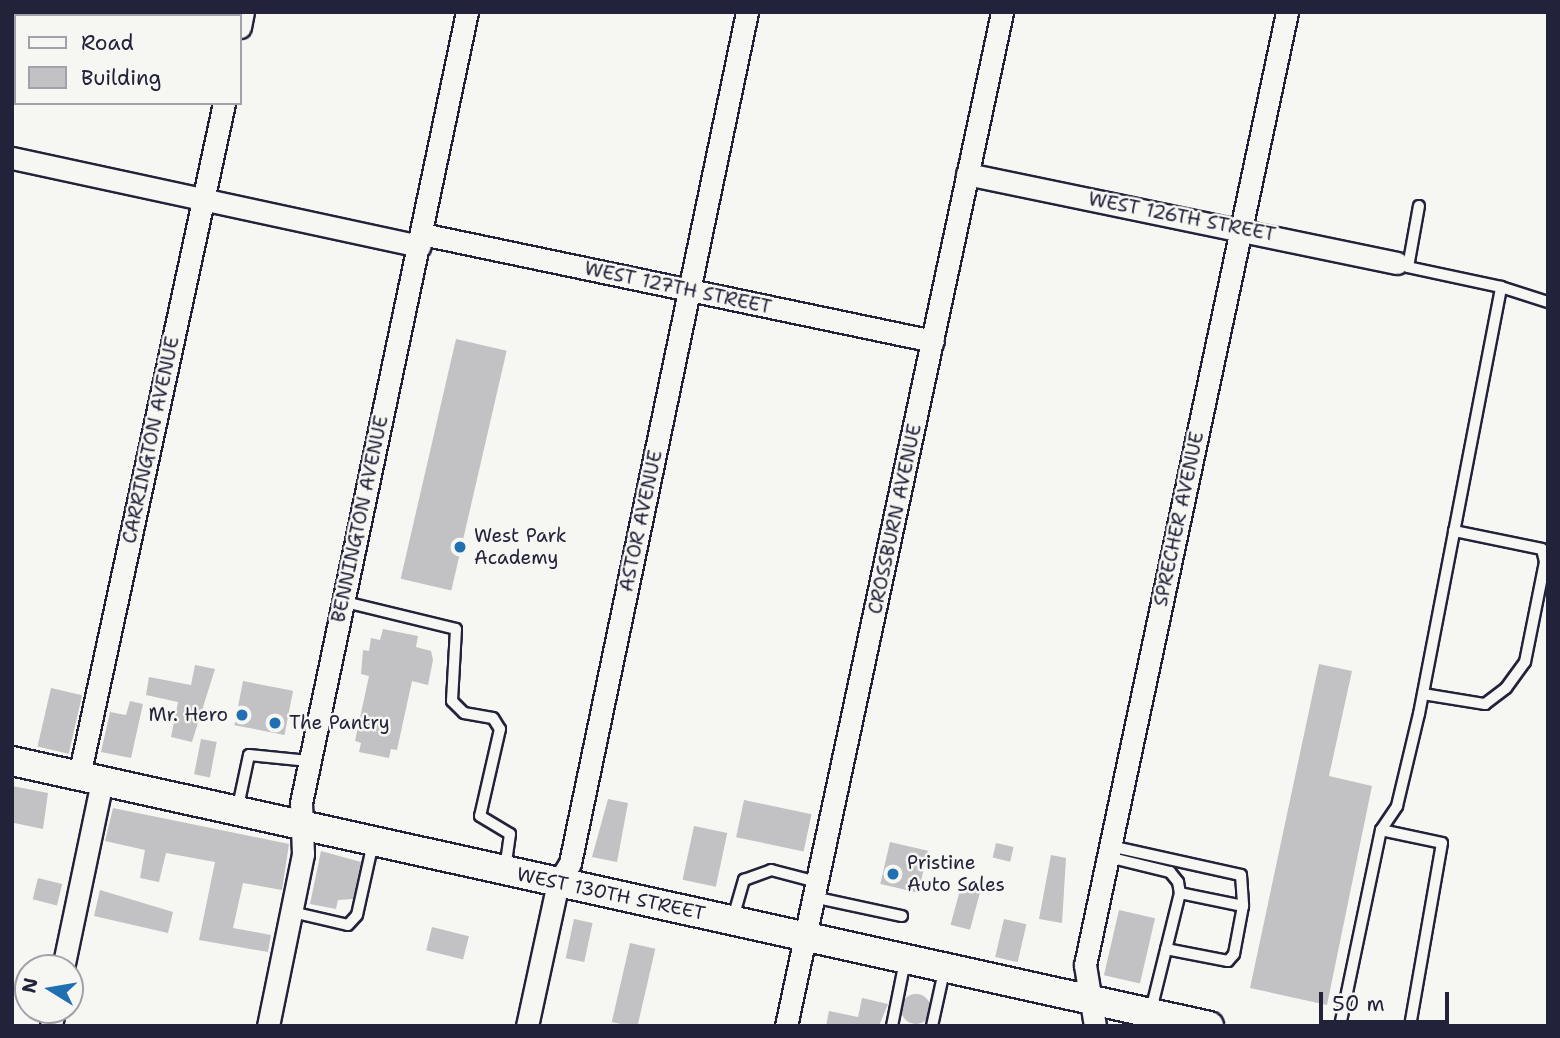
<!DOCTYPE html>
<style>
body{margin:0}
#map{position:relative;width:1560px;height:1038px;overflow:hidden;background:#f6f6f2;font-family:"Shantell Sans",sans-serif}
div>[style]{position:absolute}
[style*='--x']{left:calc(var(--x)*1px);top:calc(var(--y)*1px);width:calc(var(--w)*1px);rotate:calc(var(--a)*1deg)}
.building>*{inset:0;background:#c2c2c4;transform-origin:0 0}
.round{border-radius:50%}
.roads{filter:drop-shadow(2px 0 #22223b) drop-shadow(-2px 0 #22223b) drop-shadow(0 2px #22223b) drop-shadow(0 -2px #22223b)}
.lane>*{height:10px;margin:-5px;padding:0 5px;transform-origin:5px;border-radius:5px;background:#f6f6f2}
.street>*{height:21px;margin:-10.5px;padding:0 10.5px;transform-origin:10.5px;border-radius:10.5px;background:#f6f6f2}
.secondary>*{height:28px;margin:-14px;padding:0 14px;transform-origin:14px;border-radius:14px;background:#f6f6f2}
.dots>*{width:19px;height:19px;translate:-50% -50%;box-sizing:border-box;border:4px solid #f6f6f2;border-radius:50%}
span{translate:-50% -50%;white-space:nowrap;text-align:center;line-height:1.15;-webkit-text-stroke:5px #f6f6f2;paint-order:stroke}
.street-label{font-size:19px;color:#22223b}
.poi-label{font-size:19px;color:#22223b}
.left{translate:0 -50%;text-align:left}
.right{translate:-100% -50%;text-align:right}
.frame{position:absolute;inset:0;border:14px solid #22223b;pointer-events:none}
.legend{position:absolute;left:14px;top:14px;width:228px;height:91px;box-sizing:border-box;background:#f6f6f2;border:2px solid #a1a1a9;margin:0;padding:9px 12px;list-style:none;font-size:21px;color:#22223b}
.legend li{display:flex;align-items:center;gap:14px;height:35px}
.legend b{width:35px;border:2px solid #a1a1a9}
.north{position:absolute;left:14px;top:954px;width:70px;height:70px;box-sizing:border-box;background:#f6f6f2;border:2px solid #a1a1a9;border-radius:50%;rotate:281deg;font-size:19px;font-weight:700;line-height:28px;text-align:center;color:#22223b}
.north::after{content:'';display:block;margin:auto;width:24px;height:32px;background:#1f6fb2;clip-path:polygon(50% 0,100% 100%,50% 72%,0 100%)}
.scale{position:absolute;left:1319px;top:992px;width:130px;height:32px;box-sizing:border-box;border:4px solid #22223b;border-top:0;padding-left:9px;font-size:21px;line-height:24px;white-space:nowrap;color:#22223b;-webkit-text-stroke:5px #f6f6f2;paint-order:stroke}
</style>
<div id="map">
<div class="building">
<i style="left:456px;top:339px;width:52px;height:246px;rotate:13deg"></i>
<i style="clip-path:polygon(383px 629px,418px 636px,416px 647px,431px 651px,433px 660px,428px 685px,412px 681px,397px 750px,391px 749px,389px 758px,359px 752px,361px 743px,355px 741px,369px 676px,361px 674px,363px 650px,369px 651px,371px 638px,380px 640px)"></i>
<i style="clip-path:polygon(1319px 664px,1352px 671px,1329px 776px,1372px 786px,1327px 1005px,1250px 988px)"></i>
<i style="clip-path:polygon(195px 665px,215px 669px,192px 742px,171px 737px,178px 702px,146px 695px,149px 677px,191px 685px)"></i>
<i style="left:243px;top:681px;width:51px;height:45px;rotate:11deg"></i>
<i style="left:51px;top:688px;width:32px;height:60px;rotate:13deg"></i>
<i style="clip-path:polygon(130px 701px,143px 704px,131px 758px,101px 752px,110px 712px,126px 715px)"></i>
<i style="left:201px;top:739px;width:16px;height:36px;rotate:11deg"></i>
<i style="clip-path:polygon(12px 786px,48px 793px,43px 829px,14px 823px)"></i>
<i style="clip-path:polygon(608px 799px,628px 803px,617px 862px,592px 857px)"></i>
<i style="left:744px;top:800px;width:69px;height:38px;rotate:12deg"></i>
<i style="clip-path:polygon(113px 808px,289px 844px,282px 890px,243px 883px,233px 928px,271px 935px,268px 952px,199px 940px,215px 862px,166px 853px,159px 882px,140px 878px,145px 850px,105px 841px)"></i>
<i style="left:694px;top:826px;width:34px;height:55px;rotate:12deg"></i>
<i style="left:890px;top:842px;width:39px;height:43px;rotate:13deg"></i>
<i style="left:996px;top:843px;width:18px;height:15px;rotate:13deg"></i>
<i style="clip-path:polygon(321px 851px,361px 862px,353px 899px,338px 900px,336px 909px,310px 904px)"></i>
<i style="clip-path:polygon(1051px 855px,1066px 858px,1062px 923px,1039px 919px)"></i>
<i style="left:38px;top:878px;width:25px;height:22px;rotate:14deg"></i>
<i style="left:961px;top:886px;width:20px;height:40px;rotate:15deg"></i>
<i style="clip-path:polygon(100px 890px,173px 912px,168px 933px,94px 916px)"></i>
<i style="left:1119px;top:910px;width:37px;height:67px;rotate:13deg"></i>
<i style="left:574px;top:919px;width:19px;height:40px;rotate:12deg"></i>
<i style="left:1004px;top:919px;width:23px;height:39px;rotate:13deg"></i>
<i style="left:432px;top:927px;width:38px;height:24px;rotate:14deg"></i>
<i style="left:630px;top:943px;width:26px;height:81px;rotate:13deg"></i>
<i class="round" style="left:901px;top:994px;width:30px;height:30px"></i>
<i style="clip-path:polygon(862px 998px,888px 1004px,879px 1026px,826px 1026px,829px 1011px,858px 1017px)"></i>
</div>
<div class="roads">
<div class="lane">
<i style="--x:1501;--y:287;--w:49;--a:17.7"></i>
<i style="--x:341;--y:601;--w:118;--a:13.7"></i>
<i style="--x:456;--y:629;--w:72;--a:93.2"></i>
<i style="--x:452;--y:701;--w:17;--a:45"></i>
<i style="--x:464;--y:713;--w:29;--a:10"></i>
<i style="--x:493;--y:718;--w:13;--a:58"></i>
<i style="--x:500;--y:729;--w:89;--a:102.9"></i>
<i style="--x:480;--y:816;--w:35;--a:31"></i>
<i style="--x:510;--y:834;--w:37;--a:98"></i>
<i style="--x:1423;--y:694;--w:63;--a:9.2"></i>
<i style="--x:1485;--y:704;--w:26;--a:-37"></i>
<i style="--x:1506;--y:688;--w:32;--a:-54"></i>
<i style="--x:1525;--y:662;--w:102;--a:-78.7"></i>
<i style="--x:1545;--y:562;--w:13;--a:-103"></i>
<i style="--x:1542;--y:549;--w:90;--a:-168.4"></i>
<i style="--x:237;--y:811;--w:57;--a:-77.9"></i>
<i style="--x:249;--y:755;--w:60;--a:5.7"></i>
<i style="--x:1381;--y:830;--w:62;--a:12"></i>
<i style="--x:1442;--y:843;--w:186;--a:99.9"></i>
<i style="--x:1110;--y:846;--w:134;--a:12.5"></i>
<i style="--x:1241;--y:875;--w:31;--a:86"></i>
<i style="--x:1108;--y:857;--w:64;--a:13.6"></i>
<i style="--x:1170;--y:872;--w:13;--a:51"></i>
<i style="--x:1178;--y:882;--w:11;--a:80"></i>
<i style="--x:1180;--y:893;--w:121;--a:103.9"></i>
<i style="--x:813;--y:897;--w:91;--a:12.1"></i>
<i style="--x:292;--y:912;--w:57;--a:13.1"></i>
<i style="--x:348;--y:925;--w:13;--a:-48"></i>
<i style="--x:357;--y:915;--w:74;--a:-77.5"></i>
<i style="--x:733;--y:918;--w:40;--a:-74"></i>
<i style="--x:744;--y:880;--w:29;--a:-20"></i>
<i style="--x:771;--y:870;--w:48;--a:14.6"></i>
<i style="--x:1166;--y:949;--w:63;--a:11"></i>
<i style="--x:1228;--y:961;--w:9;--a:-49"></i>
<i style="--x:1234;--y:954;--w:49;--a:-79.4"></i>
<i style="--x:1243;--y:906;--w:64;--a:-168.3"></i>
<i style="--x:892;--y:1026;--w:66;--a:-78.7"></i>
<i style="--x:932;--y:1026;--w:60;--a:-77.6"></i>
<i style="--x:1340;--y:1026;--w:200;--a:-78.2"></i>
<i style="--x:1381;--y:830;--w:29;--a:-56"></i>
<i style="--x:1397;--y:806;--w:95;--a:-76.6"></i>
<i style="--x:1419;--y:714;--w:435;--a:-79.1"></i>
<i style="--x:1501;--y:287;--w:95;--a:-167.9"></i>
<i style="--x:1408;--y:267;--w:62;--a:-79.8"></i>
</div>
<div class="street">
<i style="--x:240;--y:27;--w:15;--a:-79"></i>
<i style="--x:12;--y:158;--w:417;--a:12.2"></i>
<i style="--x:967;--y:174;--w:439;--a:11.7"></i>
<i style="--x:422;--y:234;--w:522;--a:11.83"></i>
<i style="--x:79;--y:776;--w:688;--a:-77.84"></i>
<i style="--x:63;--y:968;--w:190;--a:-78.2"></i>
<i style="--x:51;--y:1026;--w:16;--a:-79"></i>
<i style="--x:268;--y:1026;--w:176;--a:-78.5"></i>
<i style="--x:303;--y:854;--w:51;--a:-92.2"></i>
<i style="--x:301;--y:803;--w:808;--a:-78.15"></i>
<i style="--x:527;--y:1026;--w:146;--a:-77.8"></i>
<i style="--x:558;--y:883;--w:23;--a:-59"></i>
<i style="--x:570;--y:863;--w:869;--a:-78.25"></i>
<i style="--x:786;--y:1026;--w:1037;--a:-77.97"></i>
<i style="--x:1095;--y:1026;--w:62;--a:-99.3"></i>
<i style="--x:1085;--y:965;--w:974;--a:-78.03"></i>
</div>
<div class="secondary">
<i style="--x:12;--y:761;--w:1226;--a:12.48"></i>
</div>
</div>
<div class="dots">
<i style="left:460px;top:547px;background:#1f6fb2"></i>
<i style="left:242px;top:715px;background:#1f6fb2"></i>
<i style="left:275px;top:723px;background:#1f6fb2"></i>
<i style="left:893px;top:874px;background:#1f6fb2"></i>
</div>
<div class="street-label">
<span style="left:1182px;top:217px;rotate:11deg">WEST 126TH STREET</span>
<span style="left:678px;top:288px;rotate:12deg">WEST 127TH STREET</span>
<span style="left:151px;top:440px;rotate:-78deg">CARRINGTON AVENUE</span>
<span style="left:360px;top:519px;rotate:-78deg">BENNINGTON AVENUE</span>
<span style="left:895px;top:519px;rotate:-78deg">CROSSBURN AVENUE</span>
<span style="left:1179px;top:519px;rotate:-78deg">SPRECHER AVENUE</span>
<span style="left:641px;top:521px;rotate:-78deg">ASTOR AVENUE</span>
<span style="left:611px;top:894px;rotate:12deg">WEST 130TH STREET</span>
</div>
<div class="poi-label">
<span class="left" style="left:474px;top:547px">West Park<br>Academy</span>
<span class="right" style="left:228px;top:715px">Mr. Hero</span>
<span class="left" style="left:289px;top:723px">The Pantry</span>
<span class="left" style="left:907px;top:874px">Pristine<br>Auto Sales</span>
</div>
<div class="frame"></div>
<ul class="legend">
<li><b style="height:9px;background:#f6f6f2"></b>Road</li>
<li><b style="height:19px;background:#c2c2c4"></b>Building</li>
</ul>
<div class="north">N</div>
<div class="scale">50 m</div>
</div>
